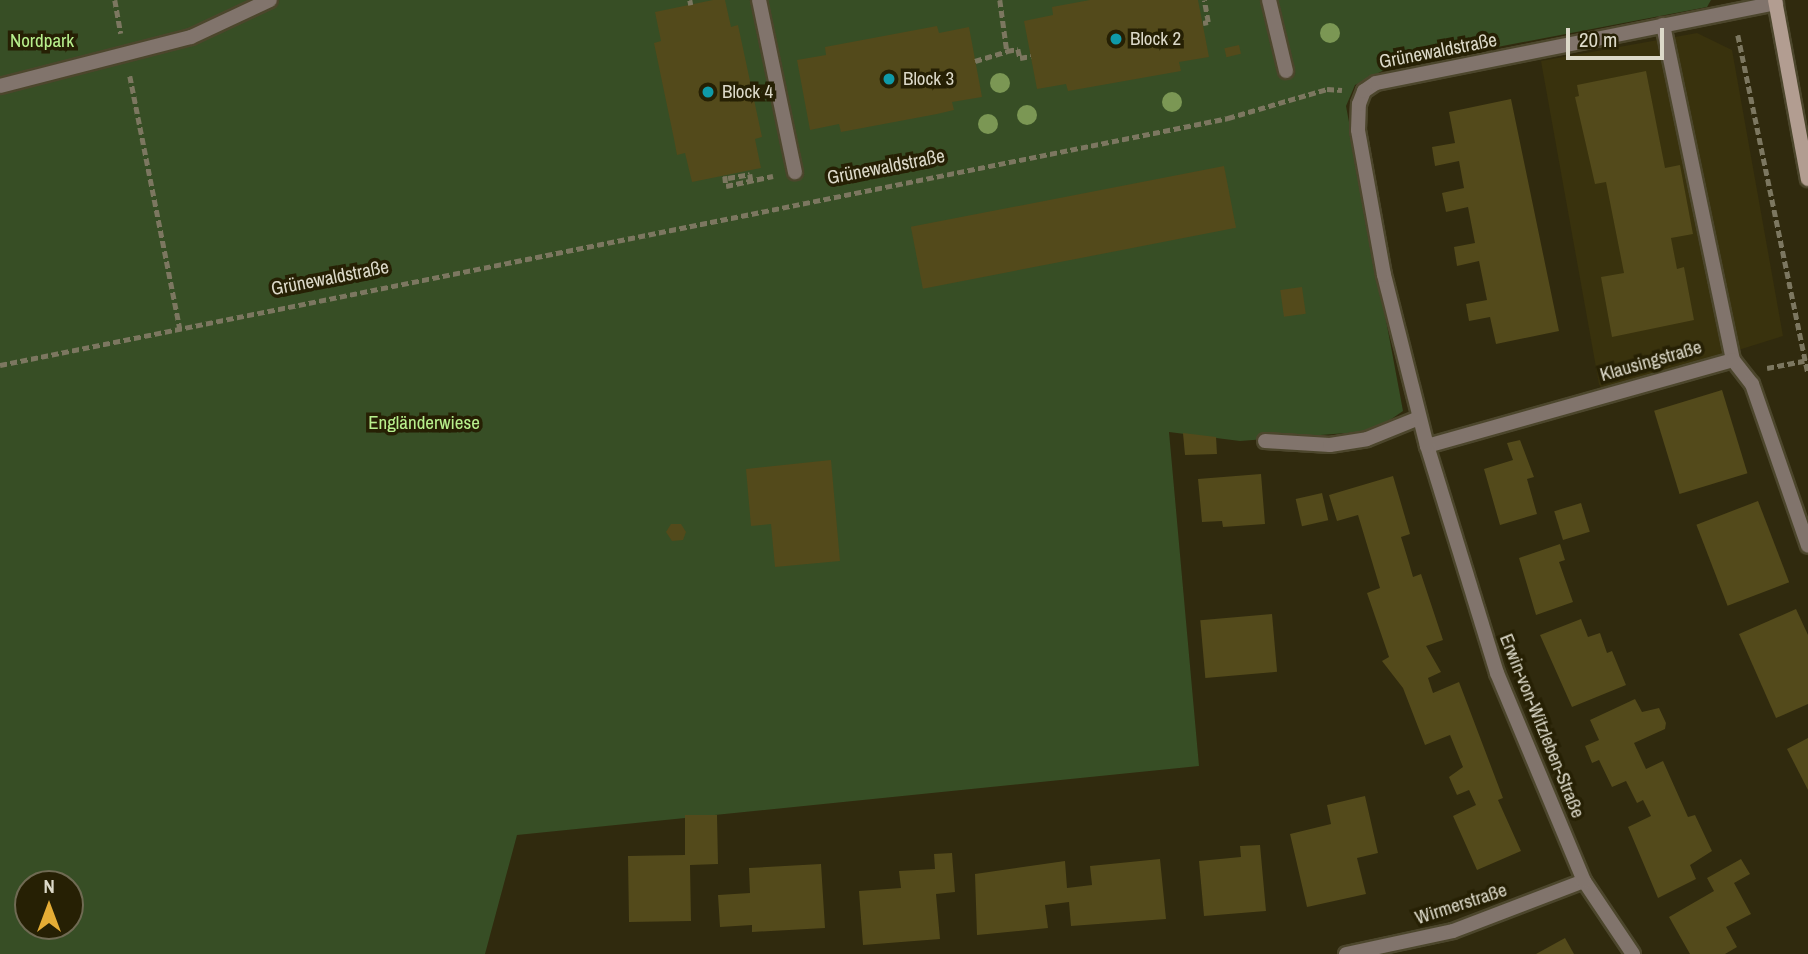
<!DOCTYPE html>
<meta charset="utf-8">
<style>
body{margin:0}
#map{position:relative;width:1808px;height:954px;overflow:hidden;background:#302a0e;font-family:"Archivo Narrow",sans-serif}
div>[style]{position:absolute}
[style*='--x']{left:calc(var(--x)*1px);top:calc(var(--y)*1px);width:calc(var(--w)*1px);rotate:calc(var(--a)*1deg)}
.built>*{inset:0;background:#39320d}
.green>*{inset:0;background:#374e25}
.building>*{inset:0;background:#534a1b;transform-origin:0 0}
.path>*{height:4.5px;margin-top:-2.25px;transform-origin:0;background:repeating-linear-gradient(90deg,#7c7760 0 7px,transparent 0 10.5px)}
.roads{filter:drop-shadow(2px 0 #4c462c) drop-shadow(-2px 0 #4c462c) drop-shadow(0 2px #4c462c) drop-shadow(0 -2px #4c462c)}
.lane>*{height:14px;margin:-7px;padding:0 7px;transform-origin:7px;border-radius:7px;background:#81746c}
.street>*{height:14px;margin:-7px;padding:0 7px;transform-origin:7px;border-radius:7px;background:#81746c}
.secondary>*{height:14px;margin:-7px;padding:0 7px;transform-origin:7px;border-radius:7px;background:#b29d91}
.trees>*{width:20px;height:20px;margin:-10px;border-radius:50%;background:#7b9754}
.dots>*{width:19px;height:19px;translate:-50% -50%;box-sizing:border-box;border:4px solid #262004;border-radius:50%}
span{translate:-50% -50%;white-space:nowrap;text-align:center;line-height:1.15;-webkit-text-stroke:7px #262004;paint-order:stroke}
.poi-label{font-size:19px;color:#dcd9c9}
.left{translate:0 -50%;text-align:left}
.park-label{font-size:19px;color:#b8f08d}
.street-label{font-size:19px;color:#dcd9c9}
.north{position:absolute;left:14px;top:870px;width:70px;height:70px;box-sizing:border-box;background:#262004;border:2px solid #6f6a53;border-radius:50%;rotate:0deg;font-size:19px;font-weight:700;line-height:28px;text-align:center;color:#dcd9c9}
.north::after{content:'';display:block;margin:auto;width:24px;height:32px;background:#e5ad35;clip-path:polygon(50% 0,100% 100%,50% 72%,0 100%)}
.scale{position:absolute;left:1566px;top:28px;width:98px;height:32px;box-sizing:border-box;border:4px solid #dcd9c9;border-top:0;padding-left:9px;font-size:21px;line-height:24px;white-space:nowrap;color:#dcd9c9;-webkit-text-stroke:5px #262004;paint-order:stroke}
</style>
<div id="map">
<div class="built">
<i style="clip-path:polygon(1697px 33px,1732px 50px,1783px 336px,1604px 392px,1599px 384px,1541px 61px)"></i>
</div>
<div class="green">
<i style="clip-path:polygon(evenodd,0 0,1711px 0,1707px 7px,1388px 68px,1355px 85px,1346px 106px,1403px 411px,1374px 431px,1240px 441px,1169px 432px,1199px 766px,517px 835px,485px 954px,0 954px,0 0,28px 884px,70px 884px,70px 926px,28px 926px,28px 884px)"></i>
</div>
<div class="building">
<i style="clip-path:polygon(713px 0,725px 0,731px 27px,738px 25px,762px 137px,755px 139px,761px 168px,692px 182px,685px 153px,677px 155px,674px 139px,654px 43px,661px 41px,655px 12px)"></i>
<i style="clip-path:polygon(1090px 0,1198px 0,1209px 57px,1179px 62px,1181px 71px,1068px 91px,1066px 84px,1037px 89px,1024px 21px,1053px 15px,1052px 7px)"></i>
<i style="clip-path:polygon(937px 26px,939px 33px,969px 27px,982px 97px,952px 102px,954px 110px,937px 114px,841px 132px,839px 124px,810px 130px,797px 60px,826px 55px,825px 47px)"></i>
<i style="left:1239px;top:45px;width:9px;height:15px;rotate:77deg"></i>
<i style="clip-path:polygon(1646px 71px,1665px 168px,1680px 165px,1693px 234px,1671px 238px,1677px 269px,1684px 267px,1694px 320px,1612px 337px,1601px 277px,1624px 273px,1606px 182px,1595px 184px,1575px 97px,1579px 96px,1577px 85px)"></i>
<i style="clip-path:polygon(1511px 99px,1559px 331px,1496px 344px,1490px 317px,1469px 321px,1466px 304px,1487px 300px,1479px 261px,1457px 266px,1454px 247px,1475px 243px,1468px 207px,1446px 212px,1442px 193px,1464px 188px,1459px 161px,1435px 166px,1432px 147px,1455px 143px,1449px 112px)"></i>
<i style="left:1224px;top:166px;width:63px;height:319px;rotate:79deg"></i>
<i style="left:1302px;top:287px;width:27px;height:22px;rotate:82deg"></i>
<i style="left:1722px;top:390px;width:87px;height:71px;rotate:73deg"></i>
<i style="clip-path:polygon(1183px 433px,1216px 437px,1217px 454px,1185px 455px)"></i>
<i style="clip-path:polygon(1520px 440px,1534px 477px,1527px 479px,1537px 514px,1500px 525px,1484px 469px,1513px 460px,1507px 443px)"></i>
<i style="clip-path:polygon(831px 460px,840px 561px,775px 567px,771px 524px,751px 526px,746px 469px)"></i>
<i style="clip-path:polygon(1261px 474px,1265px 524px,1223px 527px,1222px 521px,1202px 522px,1198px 479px)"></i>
<i style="clip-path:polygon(1393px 476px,1410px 534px,1401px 537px,1409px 563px,1413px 577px,1421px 574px,1443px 640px,1426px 646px,1441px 672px,1428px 678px,1433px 693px,1459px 682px,1503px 798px,1498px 800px,1521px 851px,1477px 870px,1453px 816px,1476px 805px,1469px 790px,1457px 795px,1449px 777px,1463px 767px,1450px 735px,1425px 745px,1403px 688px,1382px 661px,1389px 657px,1367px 593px,1380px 588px,1358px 515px,1337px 521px,1329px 495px)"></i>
<i style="left:1322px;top:493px;width:28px;height:27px;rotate:77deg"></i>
<i style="left:1758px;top:501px;width:87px;height:66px;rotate:69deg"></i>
<i style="left:1581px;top:503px;width:30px;height:28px;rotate:73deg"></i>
<i style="clip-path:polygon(671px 524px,681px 524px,686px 532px,683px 540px,672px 541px,666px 532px)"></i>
<i style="clip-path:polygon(1560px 544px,1565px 560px,1559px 562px,1573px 602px,1536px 615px,1519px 558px)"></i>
<i style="clip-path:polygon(1796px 609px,1808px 635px,1808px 704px,1776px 718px,1739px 634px)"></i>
<i style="left:1272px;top:614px;width:58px;height:72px;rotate:85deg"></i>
<i style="clip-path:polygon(1581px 619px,1588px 637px,1600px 633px,1607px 653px,1612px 651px,1626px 685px,1572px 707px,1540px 635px)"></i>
<i style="clip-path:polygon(1635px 699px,1642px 712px,1659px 708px,1666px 723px,1665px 729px,1634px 743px,1646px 769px,1663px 761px,1688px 817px,1695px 815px,1712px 851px,1690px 865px,1696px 879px,1658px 898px,1628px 827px,1651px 816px,1643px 800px,1637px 803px,1626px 781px,1612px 787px,1599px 760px,1592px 763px,1585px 746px,1599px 740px,1590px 720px)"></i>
<i style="clip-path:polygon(1808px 738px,1808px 790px,1787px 749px)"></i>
<i style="clip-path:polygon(1365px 796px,1378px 853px,1357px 858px,1366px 894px,1307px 907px,1290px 834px,1331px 824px,1327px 805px)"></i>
<i style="clip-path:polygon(685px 815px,717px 815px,718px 864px,690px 865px,691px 921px,629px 922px,628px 856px,685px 855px)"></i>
<i style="clip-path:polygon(1260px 845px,1266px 911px,1204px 916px,1199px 861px,1241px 857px,1240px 846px)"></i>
<i style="clip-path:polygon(952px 853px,955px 892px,936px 894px,940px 939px,863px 945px,859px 891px,901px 888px,899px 871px,935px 869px,934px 854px)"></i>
<i style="clip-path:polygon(1160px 859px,1166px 919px,1071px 926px,1069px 902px,1045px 905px,1048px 928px,977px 935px,975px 874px,1065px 861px,1067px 888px,1092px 885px,1090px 866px)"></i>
<i style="clip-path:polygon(1741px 859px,1750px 874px,1734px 883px,1751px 914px,1726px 927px,1737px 947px,1725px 954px,1690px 954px,1669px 917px,1714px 891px,1707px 878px)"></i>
<i style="clip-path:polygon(821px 864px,825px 928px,752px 932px,752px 925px,720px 927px,718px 895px,750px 893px,749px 868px)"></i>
<i style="clip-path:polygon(1565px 938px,1574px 954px,1536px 954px)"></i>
</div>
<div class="path">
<i style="--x:115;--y:0;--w:34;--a:80"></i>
<i style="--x:690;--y:0;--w:5;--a:79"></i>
<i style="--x:1000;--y:0;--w:51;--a:82.2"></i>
<i style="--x:1007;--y:51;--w:11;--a:-10"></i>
<i style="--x:1018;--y:49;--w:9;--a:77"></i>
<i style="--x:1020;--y:58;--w:11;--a:-10"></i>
<i style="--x:1203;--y:23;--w:5;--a:-11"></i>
<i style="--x:1208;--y:22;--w:22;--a:-100"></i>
<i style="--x:1738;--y:35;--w:345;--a:78.3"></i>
<i style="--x:975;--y:61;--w:34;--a:-17"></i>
<i style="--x:130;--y:76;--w:257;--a:78.8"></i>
<i style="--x:725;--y:176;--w:10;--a:84"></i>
<i style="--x:726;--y:186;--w:48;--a:-12"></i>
<i style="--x:728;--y:178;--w:22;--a:-10"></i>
<i style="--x:750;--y:174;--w:7;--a:82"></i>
<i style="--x:0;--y:365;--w:1253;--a:-11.37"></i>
<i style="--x:1228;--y:118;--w:103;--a:-16.3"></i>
<i style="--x:1327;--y:89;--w:15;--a:4"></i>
<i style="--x:1767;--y:368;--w:38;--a:-11"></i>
</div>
<div class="roads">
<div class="lane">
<i style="--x:759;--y:0;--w:176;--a:78.2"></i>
<i style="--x:1269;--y:0;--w:73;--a:76.5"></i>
<i style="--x:1663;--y:25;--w:342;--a:78.2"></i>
<i style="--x:0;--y:86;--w:197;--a:-14.4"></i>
<i style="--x:191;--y:37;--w:87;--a:-25.1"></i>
</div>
<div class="street">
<i style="--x:1265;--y:441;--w:65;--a:3.5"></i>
<i style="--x:1330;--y:445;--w:37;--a:-9"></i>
<i style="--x:1367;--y:439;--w:56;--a:-22"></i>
<i style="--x:1427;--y:446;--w:318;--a:-15.7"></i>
<i style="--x:1733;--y:360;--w:31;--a:52"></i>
<i style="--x:1752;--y:384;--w:171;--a:70.9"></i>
<i style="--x:1346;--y:954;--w:109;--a:-12.1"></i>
<i style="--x:1453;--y:931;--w:140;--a:-20.9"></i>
<i style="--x:1633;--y:954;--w:88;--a:-123.9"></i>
<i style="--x:1584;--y:881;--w:225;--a:-112.7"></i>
<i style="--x:1497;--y:673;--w:238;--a:-107.1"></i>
<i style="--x:1427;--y:446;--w:176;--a:-104.1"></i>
<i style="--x:1384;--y:275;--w:147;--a:-100.2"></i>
<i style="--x:1358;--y:130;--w:26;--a:-88"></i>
<i style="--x:1359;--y:104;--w:14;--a:-69"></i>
<i style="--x:1364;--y:91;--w:14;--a:-34"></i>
<i style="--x:1376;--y:83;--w:408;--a:-11.3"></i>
</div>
<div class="secondary">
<i style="--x:1775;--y:0;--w:182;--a:79.6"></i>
</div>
</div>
<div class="trees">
<i style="left:1330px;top:33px"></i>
<i style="left:1000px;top:83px"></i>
<i style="left:1172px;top:102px"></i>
<i style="left:1027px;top:115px"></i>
<i style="left:988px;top:124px"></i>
</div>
<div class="dots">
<i style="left:1116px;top:39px;background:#0f9aa8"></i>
<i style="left:889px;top:79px;background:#0f9aa8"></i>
<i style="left:708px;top:92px;background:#0f9aa8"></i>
</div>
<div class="poi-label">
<span class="left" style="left:1130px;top:39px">Block 2</span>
<span class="left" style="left:903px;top:79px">Block 3</span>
<span class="left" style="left:722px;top:92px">Block 4</span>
</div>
<div class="park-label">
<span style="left:42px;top:41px">Nordpark</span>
<span style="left:424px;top:423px">Engländerwiese</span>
</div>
<div class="street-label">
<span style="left:1438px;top:51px;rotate:-11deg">Grünewaldstraße</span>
<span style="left:886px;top:167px;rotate:-11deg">Grünewaldstraße</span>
<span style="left:330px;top:278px;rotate:-11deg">Grünewaldstraße</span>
<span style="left:1651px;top:361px;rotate:-16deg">Klausingstraße</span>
<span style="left:1542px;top:726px;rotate:68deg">Erwin-von-Witzleben-Straße</span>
<span style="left:1461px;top:904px;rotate:-18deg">Wirmerstraße</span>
</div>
<div class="north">N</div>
<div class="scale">20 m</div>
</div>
